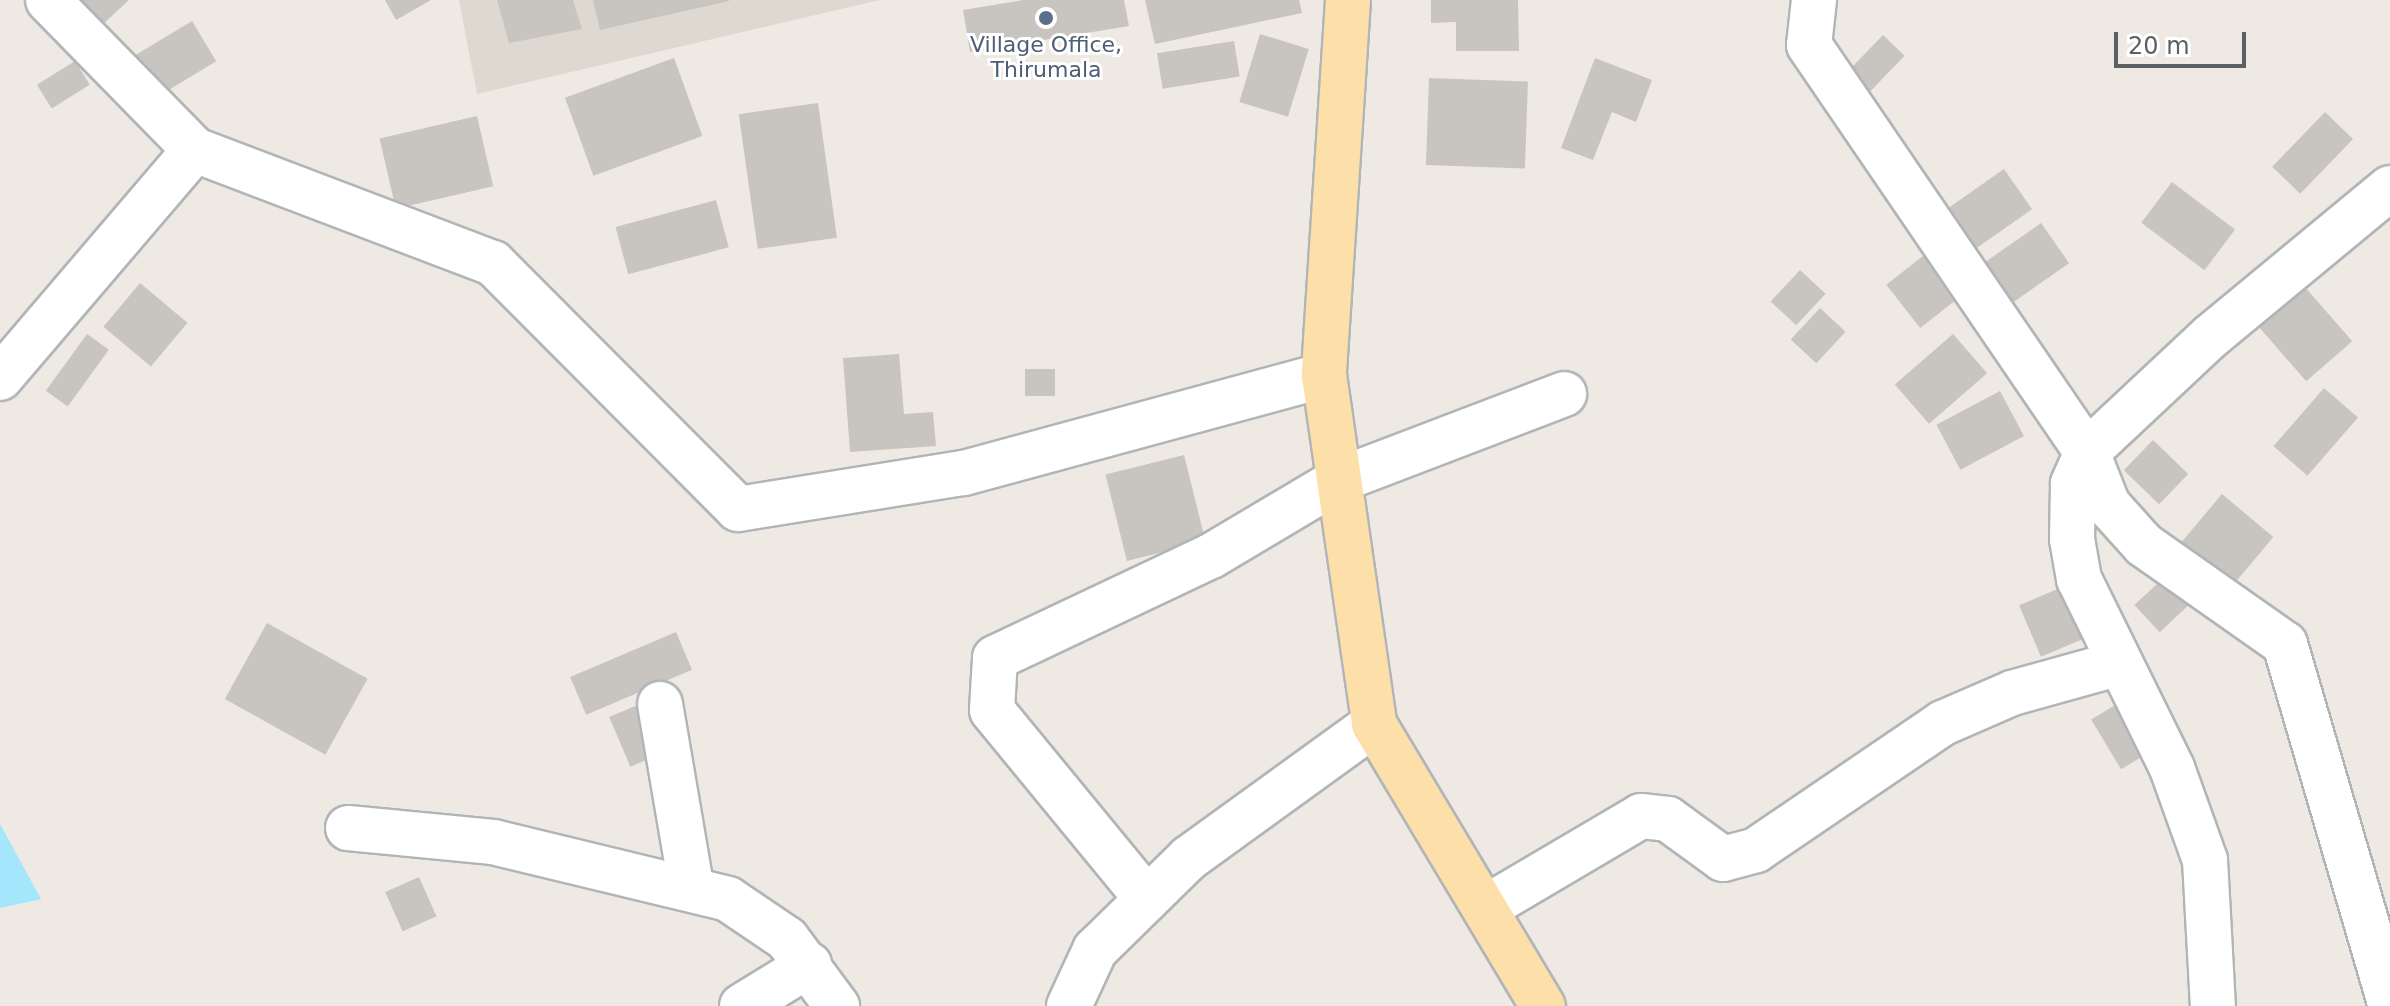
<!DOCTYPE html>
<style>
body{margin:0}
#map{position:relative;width:2390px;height:1006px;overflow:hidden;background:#eee9e3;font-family:"DejaVu Sans",sans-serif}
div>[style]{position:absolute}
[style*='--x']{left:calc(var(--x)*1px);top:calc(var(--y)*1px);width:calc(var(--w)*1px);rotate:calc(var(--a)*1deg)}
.education>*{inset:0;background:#ddd9d1}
.water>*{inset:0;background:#a4e6fc}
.building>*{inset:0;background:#c8c4bf;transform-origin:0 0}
.roads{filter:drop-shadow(2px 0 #b1b5b8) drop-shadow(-2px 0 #b1b5b8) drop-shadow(0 2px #b1b5b8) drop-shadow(0 -2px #b1b5b8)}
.minor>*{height:44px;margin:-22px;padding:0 22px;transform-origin:22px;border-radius:22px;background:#fff}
.major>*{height:44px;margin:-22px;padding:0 22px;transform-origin:22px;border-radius:22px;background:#fddfa9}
.dots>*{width:22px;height:22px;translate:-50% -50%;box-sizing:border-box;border:4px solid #fff;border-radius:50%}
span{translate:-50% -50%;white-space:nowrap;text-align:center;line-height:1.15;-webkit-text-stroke:6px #fff;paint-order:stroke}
.service-label{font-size:22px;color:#4e5e75}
.scale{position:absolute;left:2114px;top:32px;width:132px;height:36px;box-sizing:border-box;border:4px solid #5b6063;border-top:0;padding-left:10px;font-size:24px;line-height:28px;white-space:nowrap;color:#5b6063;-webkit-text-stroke:6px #fff;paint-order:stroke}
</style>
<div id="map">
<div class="education">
<i style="clip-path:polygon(459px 0,880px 0,477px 94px)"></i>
</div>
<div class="water">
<i style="clip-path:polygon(0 824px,41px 899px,42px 899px,0 908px)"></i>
</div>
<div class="building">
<i style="clip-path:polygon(78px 0,129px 0,101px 26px)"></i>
<i style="clip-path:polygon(385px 0,431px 0,396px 20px)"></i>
<i style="clip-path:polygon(497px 0,573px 0,582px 29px,509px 43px)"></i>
<i style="clip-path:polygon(593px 0,729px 0,729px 1px,600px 30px)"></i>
<i style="clip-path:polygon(1024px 0,1124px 0,1129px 26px,970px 52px,963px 10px)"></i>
<i style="clip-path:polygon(1145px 0,1299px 0,1302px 13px,1155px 44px)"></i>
<i style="clip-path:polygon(1431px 0,1518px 0,1519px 51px,1456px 51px,1456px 22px,1431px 23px)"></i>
<i style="left:192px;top:21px;width:47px;height:75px;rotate:59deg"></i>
<i style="left:1260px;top:34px;width:51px;height:71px;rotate:17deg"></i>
<i style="left:1883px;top:35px;width:30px;height:59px;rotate:44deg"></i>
<i style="left:1234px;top:41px;width:36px;height:78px;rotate:81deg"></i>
<i style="left:674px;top:58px;width:83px;height:116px;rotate:70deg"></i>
<i style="clip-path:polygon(1595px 58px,1652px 80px,1636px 122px,1612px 112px,1593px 160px,1561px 148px)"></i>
<i style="left:75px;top:61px;width:28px;height:45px;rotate:58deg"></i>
<i style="left:1429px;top:78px;width:99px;height:87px;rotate:2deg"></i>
<i style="left:818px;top:103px;width:136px;height:80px;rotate:82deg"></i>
<i style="left:2325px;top:112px;width:39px;height:76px;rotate:44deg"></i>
<i style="left:477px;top:116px;width:72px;height:100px;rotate:77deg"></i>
<i style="left:2004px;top:169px;width:49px;height:70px;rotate:55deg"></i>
<i style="left:2172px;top:182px;width:79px;height:51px;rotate:37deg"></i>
<i style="left:716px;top:200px;width:49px;height:104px;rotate:75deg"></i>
<i style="left:2041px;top:223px;width:49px;height:70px;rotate:55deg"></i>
<i style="left:1932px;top:249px;width:55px;height:58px;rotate:52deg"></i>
<i style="left:1800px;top:270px;width:35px;height:43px;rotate:43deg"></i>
<i style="left:140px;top:283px;width:62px;height:57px;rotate:40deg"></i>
<i style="left:2305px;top:287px;width:72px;height:61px;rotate:49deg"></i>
<i style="left:1820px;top:308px;width:35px;height:43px;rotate:43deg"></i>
<i style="left:87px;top:334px;width:27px;height:70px;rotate:36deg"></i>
<i style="left:1953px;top:334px;width:52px;height:77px;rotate:49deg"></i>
<i style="clip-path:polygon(899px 354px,904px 414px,933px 412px,936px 446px,850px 452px,843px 358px)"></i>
<i style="left:1025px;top:369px;width:30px;height:27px"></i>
<i style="left:2324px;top:388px;width:45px;height:77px;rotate:41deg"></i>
<i style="left:2000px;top:391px;width:51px;height:72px;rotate:62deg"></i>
<i style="left:2153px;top:440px;width:49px;height:42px;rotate:44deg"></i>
<i style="left:1184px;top:455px;width:89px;height:81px;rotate:76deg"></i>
<i style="left:2222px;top:494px;width:67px;height:70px;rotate:40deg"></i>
<i style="left:2171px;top:571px;width:37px;height:50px;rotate:47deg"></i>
<i style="left:2067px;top:585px;width:56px;height:52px;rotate:67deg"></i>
<i style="left:267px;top:623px;width:115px;height:87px;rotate:29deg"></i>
<i style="left:676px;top:632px;width:41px;height:115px;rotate:67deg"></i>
<i style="left:647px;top:701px;width:54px;height:41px;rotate:67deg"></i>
<i style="left:2122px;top:701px;width:58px;height:36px;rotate:59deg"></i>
<i style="left:419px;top:877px;width:43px;height:37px;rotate:66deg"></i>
</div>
<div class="roads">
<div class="minor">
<i style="--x:48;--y:0;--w:210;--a:45.6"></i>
<i style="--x:195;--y:150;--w:319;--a:20.8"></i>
<i style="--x:493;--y:263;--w:347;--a:45.1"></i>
<i style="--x:738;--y:509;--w:229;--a:-9.1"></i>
<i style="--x:964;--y:473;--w:373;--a:-15.2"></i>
<i style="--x:1814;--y:0;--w:45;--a:96.3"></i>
<i style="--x:1809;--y:45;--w:493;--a:55.7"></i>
<i style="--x:2087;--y:452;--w:35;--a:114"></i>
<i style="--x:2073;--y:484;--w:55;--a:91"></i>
<i style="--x:2072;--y:539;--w:41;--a:80.1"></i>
<i style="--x:2079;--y:579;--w:211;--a:63.8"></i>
<i style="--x:2172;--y:768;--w:98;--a:70.3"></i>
<i style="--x:2205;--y:860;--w:146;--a:86.9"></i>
<i style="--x:2390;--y:188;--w:231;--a:140.4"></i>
<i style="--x:2212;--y:335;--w:171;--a:136.9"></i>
<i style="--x:2087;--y:452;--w:57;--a:68.4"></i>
<i style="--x:2108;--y:505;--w:54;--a:48"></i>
<i style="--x:2144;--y:545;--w:172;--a:35.1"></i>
<i style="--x:2285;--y:644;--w:373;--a:73.7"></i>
<i style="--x:0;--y:378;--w:300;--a:-49.5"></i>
<i style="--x:660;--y:704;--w:185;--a:80.3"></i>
<i style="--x:348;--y:828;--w:146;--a:5.5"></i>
<i style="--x:493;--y:842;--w:242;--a:13.6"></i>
<i style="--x:728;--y:899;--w:71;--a:34.1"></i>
<i style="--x:787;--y:939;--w:84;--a:53.3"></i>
<i style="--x:1147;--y:899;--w:244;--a:-129.4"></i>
<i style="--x:992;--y:710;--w:52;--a:-86.7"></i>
<i style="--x:995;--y:658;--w:239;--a:-25.3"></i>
<i style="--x:1211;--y:556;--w:149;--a:-30.7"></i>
<i style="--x:1339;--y:480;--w:241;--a:-20.9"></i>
<i style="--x:1485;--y:908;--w:181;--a:-30.5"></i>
<i style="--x:1641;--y:816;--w:27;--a:6"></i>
<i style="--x:1668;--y:819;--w:68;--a:36"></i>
<i style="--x:1723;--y:859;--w:34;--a:-15"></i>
<i style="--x:1756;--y:850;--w:226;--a:-34.2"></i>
<i style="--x:1943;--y:723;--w:75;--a:-23.5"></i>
<i style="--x:2012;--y:693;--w:112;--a:-15.5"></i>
<i style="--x:742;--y:1006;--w:79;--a:-31.5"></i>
<i style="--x:1069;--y:1006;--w:62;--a:-65.1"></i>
<i style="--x:1095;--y:950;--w:132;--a:-44.4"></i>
<i style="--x:1189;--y:858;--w:228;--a:-35.9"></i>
</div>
<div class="major">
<i style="--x:1348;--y:0;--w:376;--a:93.7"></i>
<i style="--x:1324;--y:375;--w:353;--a:81.8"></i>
<i style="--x:1374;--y:724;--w:329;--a:59.1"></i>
</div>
</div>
<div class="dots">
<i style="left:1046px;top:18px;background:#5c6f8a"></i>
</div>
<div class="service-label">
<span style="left:1046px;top:57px">Village Office,<br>Thirumala</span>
</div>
<div class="scale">20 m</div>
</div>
